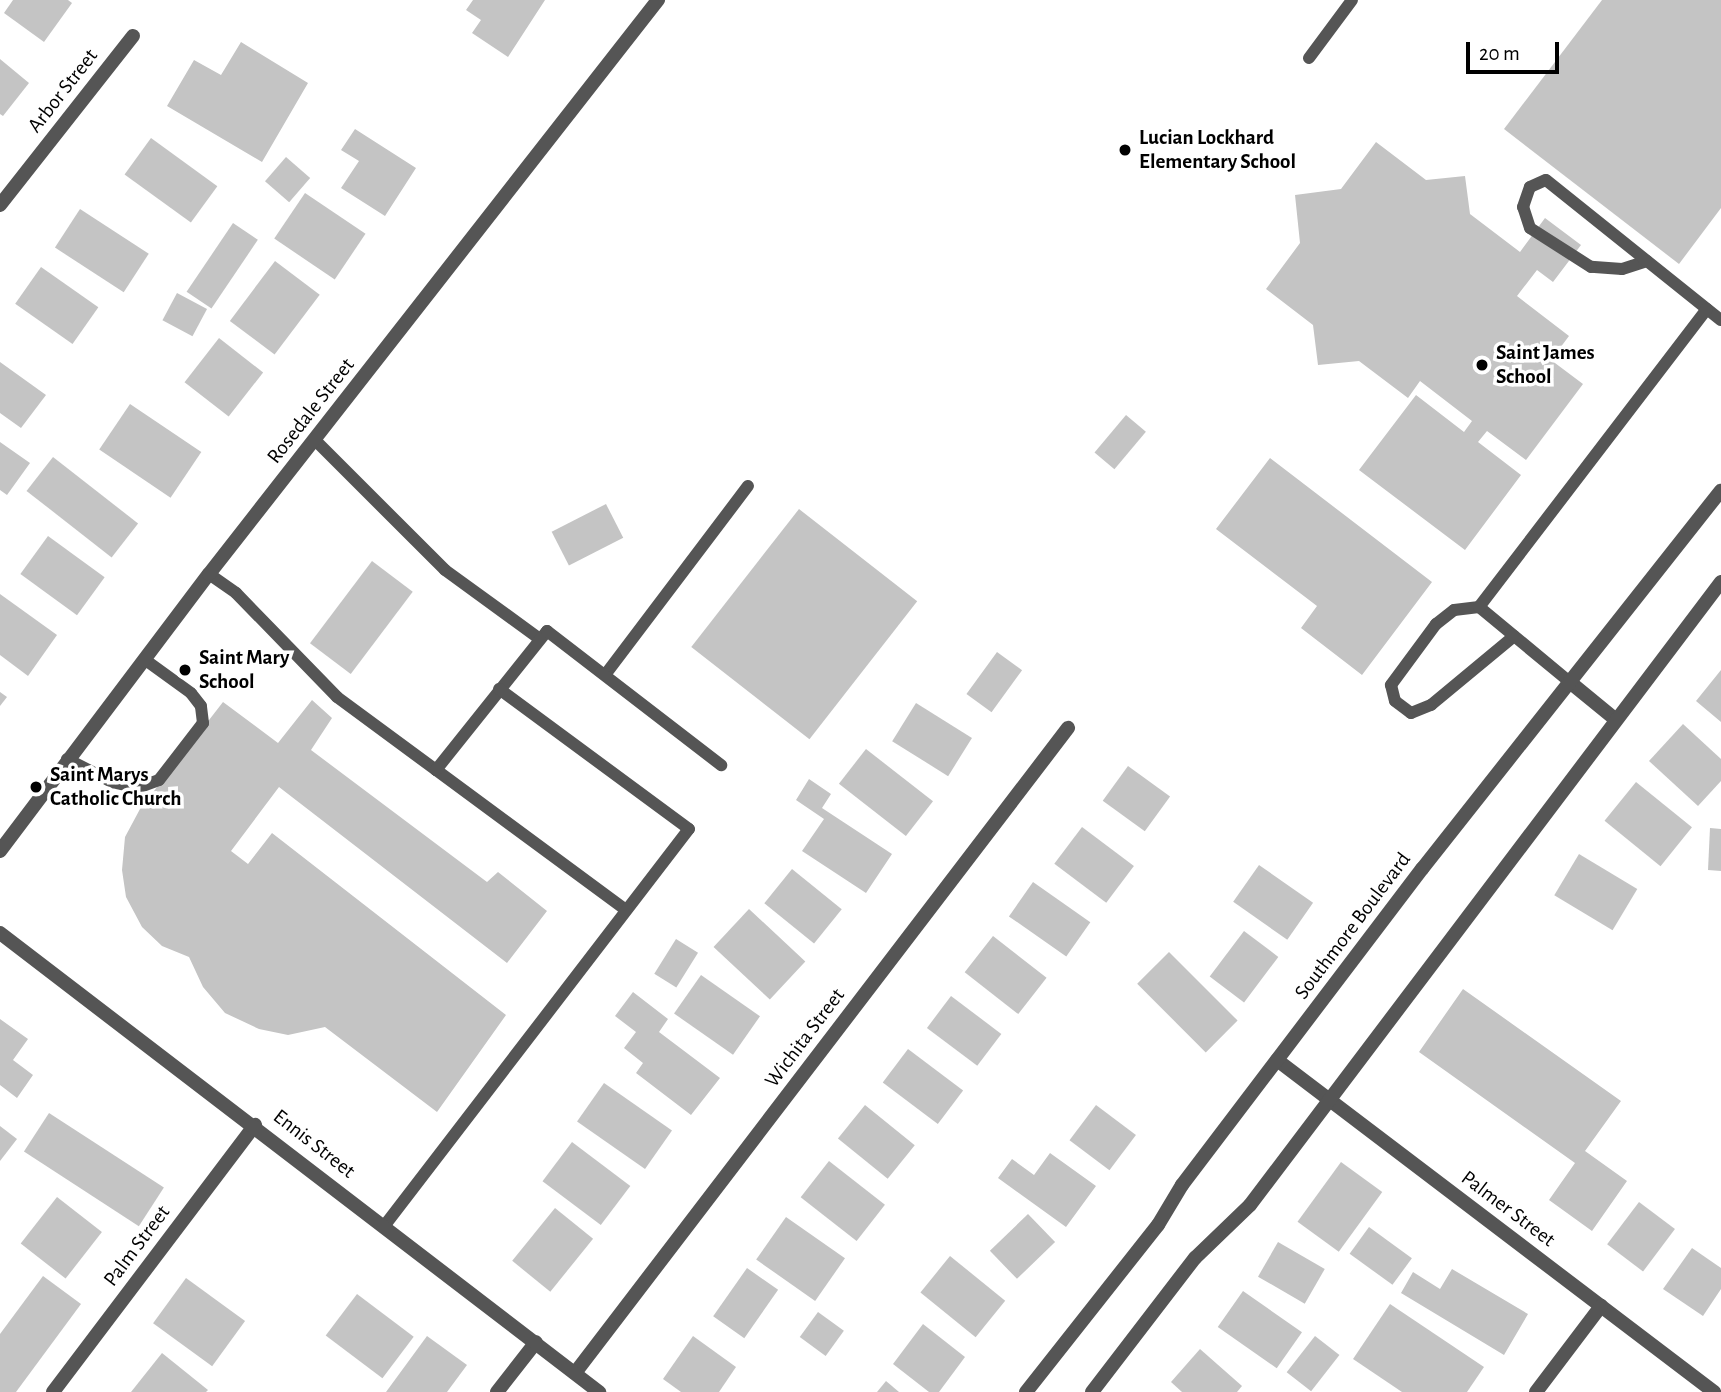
<!DOCTYPE html>
<style>
body{margin:0}
#map{position:relative;width:1721px;height:1392px;overflow:hidden;background:#fff;font-family:"Alegreya Sans",sans-serif}
div>[style]{position:absolute}
[style*='--x']{left:calc(var(--x)*1px);top:calc(var(--y)*1px);width:calc(var(--w)*1px);rotate:calc(var(--a)*1deg)}
.building>*{inset:0;background:#c4c4c4;transform-origin:0 0}
.service>*{height:12px;margin:-6px;padding:0 6px;transform-origin:6px;border-radius:6px;background:#555}
.minor>*{height:14px;margin:-7px;padding:0 7px;transform-origin:7px;border-radius:7px;background:#555}
.tertiary>*{height:14px;margin:-7px;padding:0 7px;transform-origin:7px;border-radius:7px;background:#555}
.dots>*{width:19px;height:19px;translate:-50% -50%;box-sizing:border-box;border:4px solid #fff;border-radius:50%}
span{translate:-50% -50%;white-space:nowrap;text-align:center;line-height:1.15;-webkit-text-stroke:7px #fff;paint-order:stroke}
.street-label{font-size:21px;color:#000}
.poi-label{font-size:21px;color:#000;font-weight:700}
.left{translate:0 -50%;text-align:left}
.scale{position:absolute;left:1466px;top:42px;width:93px;height:32px;box-sizing:border-box;border:4px solid #000;border-top:0;padding-left:9px;font-size:21px;line-height:24px;white-space:nowrap;color:#000;-webkit-text-stroke:5px #fff;paint-order:stroke}
</style>
<div id="map">
<div class="building">
<i style="clip-path:polygon(13px 0,68px 0,72px 3px,44px 42px,4px 13px)"></i>
<i style="clip-path:polygon(473px 0,545px 0,508px 57px,472px 33px,481px 20px,466px 10px)"></i>
<i style="clip-path:polygon(1602px 0,1721px 0,1721px 208px,1679px 264px,1504px 129px)"></i>
<i style="clip-path:polygon(241px 42px,308px 83px,262px 162px,167px 106px,194px 60px,221px 75px)"></i>
<i style="clip-path:polygon(0 59px,29px 83px,3px 116px,0 114px)"></i>
<i style="clip-path:polygon(355px 129px,416px 168px,385px 216px,341px 188px,359px 161px,341px 150px)"></i>
<i style="left:151px;top:138px;width:82px;height:45px;rotate:36deg"></i>
<i style="clip-path:polygon(1376px 142px,1426px 180px,1465px 176px,1470px 214px,1520px 252px,1545px 218px,1581px 245px,1553px 282px,1537px 270px,1517px 296px,1569px 336px,1551px 360px,1583px 384px,1526px 460px,1487px 431px,1478px 442px,1521px 475px,1465px 550px,1359px 470px,1416px 395px,1464px 432px,1472px 421px,1420px 381px,1408px 398px,1359px 361px,1318px 365px,1313px 325px,1266px 289px,1300px 243px,1295px 195px,1341px 189px)"></i>
<i style="left:286px;top:157px;width:32px;height:32px;rotate:41deg"></i>
<i style="left:305px;top:193px;width:73px;height:55px;rotate:34deg"></i>
<i style="left:80px;top:209px;width:82px;height:46px;rotate:33deg"></i>
<i style="left:233px;top:223px;width:30px;height:83px;rotate:34deg"></i>
<i style="left:275px;top:261px;width:56px;height:75px;rotate:37deg"></i>
<i style="left:41px;top:267px;width:70px;height:45px;rotate:35deg"></i>
<i style="left:177px;top:293px;width:34px;height:31px;rotate:28deg"></i>
<i style="left:219px;top:338px;width:56px;height:56px;rotate:38deg"></i>
<i style="clip-path:polygon(0 362px,46px 395px,21px 428px,0 413px)"></i>
<i style="left:130px;top:404px;width:86px;height:55px;rotate:34deg"></i>
<i style="left:1126px;top:415px;width:26px;height:49px;rotate:40deg"></i>
<i style="clip-path:polygon(0 442px,30px 463px,7px 495px,0 490px)"></i>
<i style="left:53px;top:457px;width:108px;height:43px;rotate:38deg"></i>
<i style="clip-path:polygon(1270px 458px,1432px 582px,1362px 675px,1301px 628px,1317px 606px,1216px 529px)"></i>
<i style="left:606px;top:504px;width:38px;height:61px;rotate:63deg"></i>
<i style="left:799px;top:509px;width:150px;height:175px;rotate:38deg"></i>
<i style="left:48px;top:536px;width:70px;height:47px;rotate:36deg"></i>
<i style="left:372px;top:561px;width:51px;height:103px;rotate:37deg"></i>
<i style="clip-path:polygon(0 594px,57px 635px,28px 676px,0 655px)"></i>
<i style="left:997px;top:652px;width:31px;height:52px;rotate:36deg"></i>
<i style="clip-path:polygon(1721px 670px,1721px 722px,1696px 701px)"></i>
<i style="clip-path:polygon(0 692px,7px 697px,0 706px)"></i>
<i style="clip-path:polygon(312px 700px,332px 718px,311px 750px,487px 882px,498px 872px,547px 911px,507px 963px,279px 787px,231px 851px,248px 864px,272px 833px,506px 1015px,437px 1112px,325px 1027px,288px 1035px,259px 1029px,225px 1013px,203px 987px,189px 957px,162px 946px,142px 927px,126px 897px,122px 870px,125px 837px,140px 809px,223px 702px,278px 743px)"></i>
<i style="left:916px;top:703px;width:66px;height:45px;rotate:32deg"></i>
<i style="clip-path:polygon(1683px 724px,1721px 759px,1721px 781px,1698px 806px,1649px 761px)"></i>
<i style="left:866px;top:749px;width:85px;height:44px;rotate:38deg"></i>
<i style="left:1128px;top:766px;width:52px;height:43px;rotate:36deg"></i>
<i style="clip-path:polygon(809px 779px,831px 794px,822px 808px,892px 854px,866px 893px,802px 851px,824px 819px,796px 800px)"></i>
<i style="left:1636px;top:782px;width:72px;height:50px;rotate:39deg"></i>
<i style="left:1082px;top:827px;width:65px;height:46px;rotate:37deg"></i>
<i style="clip-path:polygon(1710px 828px,1721px 829px,1721px 871px,1708px 870px)"></i>
<i style="left:1579px;top:854px;width:68px;height:48px;rotate:31deg"></i>
<i style="left:1259px;top:865px;width:66px;height:45px;rotate:35deg"></i>
<i style="left:792px;top:869px;width:64px;height:44px;rotate:39deg"></i>
<i style="left:1033px;top:882px;width:70px;height:42px;rotate:35deg"></i>
<i style="left:749px;top:909px;width:77px;height:52px;rotate:43deg"></i>
<i style="left:1244px;top:931px;width:43px;height:57px;rotate:37deg"></i>
<i style="left:993px;top:936px;width:68px;height:46px;rotate:38deg"></i>
<i style="left:676px;top:939px;width:26px;height:41px;rotate:32deg"></i>
<i style="left:1169px;top:952px;width:97px;height:45px;rotate:45deg"></i>
<i style="left:701px;top:975px;width:72px;height:47px;rotate:35deg"></i>
<i style="clip-path:polygon(1463px 989px,1621px 1101px,1585px 1151px,1627px 1181px,1592px 1231px,1549px 1200px,1575px 1163px,1419px 1052px)"></i>
<i style="clip-path:polygon(633px 992px,668px 1019px,659px 1032px,720px 1078px,691px 1115px,636px 1073px,643px 1063px,624px 1048px,636px 1032px,615px 1016px)"></i>
<i style="left:951px;top:996px;width:63px;height:40px;rotate:37deg"></i>
<i style="clip-path:polygon(0 1019px,28px 1039px,13px 1060px,33px 1075px,17px 1098px,0 1085px)"></i>
<i style="left:908px;top:1049px;width:69px;height:42px;rotate:37deg"></i>
<i style="left:604px;top:1083px;width:83px;height:47px;rotate:35deg"></i>
<i style="left:865px;top:1105px;width:64px;height:43px;rotate:39deg"></i>
<i style="left:1096px;top:1105px;width:50px;height:44px;rotate:37deg"></i>
<i style="left:49px;top:1113px;width:137px;height:46px;rotate:33deg"></i>
<i style="clip-path:polygon(0 1126px,17px 1139px,0 1161px)"></i>
<i style="left:572px;top:1142px;width:73px;height:49px;rotate:37deg"></i>
<i style="clip-path:polygon(1050px 1153px,1096px 1186px,1066px 1227px,998px 1178px,1012px 1159px,1034px 1175px)"></i>
<i style="left:829px;top:1161px;width:71px;height:46px;rotate:38deg"></i>
<i style="left:1341px;top:1162px;width:51px;height:74px;rotate:36deg"></i>
<i style="left:57px;top:1197px;width:57px;height:59px;rotate:38deg"></i>
<i style="left:1639px;top:1202px;width:45px;height:53px;rotate:37deg"></i>
<i style="left:555px;top:1208px;width:49px;height:68px;rotate:39deg"></i>
<i style="left:1028px;top:1214px;width:39px;height:53px;rotate:46deg"></i>
<i style="left:786px;top:1217px;width:72px;height:52px;rotate:35deg"></i>
<i style="left:1369px;top:1227px;width:53px;height:33px;rotate:36deg"></i>
<i style="left:1278px;top:1242px;width:54px;height:40px;rotate:30deg"></i>
<i style="clip-path:polygon(1692px 1248px,1721px 1268px,1721px 1289px,1703px 1316px,1663px 1289px)"></i>
<i style="left:950px;top:1256px;width:71px;height:47px;rotate:39deg"></i>
<i style="left:747px;top:1268px;width:38px;height:59px;rotate:35deg"></i>
<i style="clip-path:polygon(1452px 1269px,1528px 1314px,1504px 1355px,1401px 1293px,1413px 1272px,1440px 1289px)"></i>
<i style="clip-path:polygon(43px 1276px,81px 1304px,16px 1392px,0 1392px,0 1334px)"></i>
<i style="left:186px;top:1278px;width:73px;height:56px;rotate:36deg"></i>
<i style="left:1243px;top:1291px;width:72px;height:44px;rotate:35deg"></i>
<i style="left:357px;top:1294px;width:71px;height:52px;rotate:37deg"></i>
<i style="clip-path:polygon(1390px 1304px,1484px 1367px,1467px 1392px,1402px 1392px,1353px 1359px)"></i>
<i style="left:818px;top:1312px;width:32px;height:31px;rotate:36deg"></i>
<i style="clip-path:polygon(923px 1324px,965px 1357px,939px 1392px,929px 1392px,893px 1364px)"></i>
<i style="clip-path:polygon(427px 1336px,467px 1365px,447px 1392px,386px 1392px)"></i>
<i style="clip-path:polygon(693px 1336px,736px 1367px,719px 1392px,681px 1392px,663px 1379px)"></i>
<i style="left:1315px;top:1336px;width:31px;height:46px;rotate:38deg"></i>
<i style="clip-path:polygon(1200px 1349px,1242px 1386px,1237px 1392px,1182px 1392px,1171px 1382px)"></i>
<i style="clip-path:polygon(162px 1353px,208px 1390px,206px 1392px,131px 1392px)"></i>
<i style="clip-path:polygon(886px 1381px,899px 1392px,877px 1392px)"></i>
</div>
<div class="service">
<i style="--x:1309;--y:58;--w:72;--a:-53.4"></i>
<i style="--x:1647;--y:261;--w:26;--a:162"></i>
<i style="--x:1622;--y:269;--w:31;--a:-176"></i>
<i style="--x:1591;--y:267;--w:72;--a:-147.4"></i>
<i style="--x:1530;--y:228;--w:22;--a:-108"></i>
<i style="--x:1523;--y:207;--w:21;--a:-71"></i>
<i style="--x:1530;--y:187;--w:17;--a:-24"></i>
<i style="--x:1546;--y:180;--w:224;--a:38.7"></i>
<i style="--x:315;--y:440;--w:184;--a:45"></i>
<i style="--x:445;--y:570;--w:117;--a:36"></i>
<i style="--x:209;--y:574;--w:33;--a:35"></i>
<i style="--x:236;--y:593;--w:145;--a:45.8"></i>
<i style="--x:337;--y:697;--w:123;--a:36.4"></i>
<i style="--x:1479;--y:607;--w:25;--a:173"></i>
<i style="--x:1454;--y:610;--w:23;--a:142"></i>
<i style="--x:1436;--y:624;--w:76;--a:126.4"></i>
<i style="--x:1391;--y:685;--w:16;--a:76"></i>
<i style="--x:1395;--y:701;--w:20;--a:37"></i>
<i style="--x:1411;--y:713;--w:22;--a:-22"></i>
<i style="--x:1431;--y:705;--w:108;--a:-39.7"></i>
<i style="--x:605;--y:675;--w:237;--a:-52.9"></i>
<i style="--x:1571;--y:683;--w:119;--a:-140.4"></i>
<i style="--x:1479;--y:607;--w:375;--a:-52.6"></i>
<i style="--x:67;--y:759;--w:51;--a:27.1"></i>
<i style="--x:112;--y:782;--w:26;--a:13"></i>
<i style="--x:137;--y:788;--w:23;--a:-20"></i>
<i style="--x:159;--y:780;--w:72;--a:-52.3"></i>
<i style="--x:203;--y:723;--w:17;--a:-97"></i>
<i style="--x:201;--y:706;--w:16;--a:-128"></i>
<i style="--x:191;--y:693;--w:58;--a:-144.1"></i>
<i style="--x:626;--y:910;--w:236;--a:-143.6"></i>
<i style="--x:436;--y:770;--w:178;--a:-51.4"></i>
<i style="--x:547;--y:631;--w:220;--a:37.6"></i>
<i style="--x:385;--y:1225;--w:499;--a:-52.5"></i>
<i style="--x:689;--y:829;--w:236;--a:-143.6"></i>
</div>
<div class="minor">
<i style="--x:0;--y:205;--w:215;--a:-51.8"></i>
<i style="--x:0;--y:851;--w:347;--a:-53"></i>
<i style="--x:209;--y:574;--w:729;--a:-51.97"></i>
<i style="--x:1277;--y:1060;--w:549;--a:37.22"></i>
<i style="--x:575;--y:1373;--w:812;--a:-52.61"></i>
<i style="--x:53;--y:1392;--w:335;--a:-52.9"></i>
<i style="--x:497;--y:1392;--w:63;--a:-52"></i>
<i style="--x:1536;--y:1392;--w:108;--a:-52.9"></i>
</div>
<div class="tertiary">
<i style="--x:1571;--y:683;--w:57;--a:39.3"></i>
<i style="--x:0;--y:933;--w:755;--a:37.46"></i>
<i style="--x:1026;--y:1392;--w:213;--a:-51.7"></i>
<i style="--x:1158;--y:1225;--w:47;--a:-59"></i>
<i style="--x:1182;--y:1185;--w:397;--a:-52.8"></i>
<i style="--x:1422;--y:869;--w:482;--a:-51.7"></i>
<i style="--x:1092;--y:1392;--w:169;--a:-52.5"></i>
<i style="--x:1195;--y:1258;--w:76;--a:-43.9"></i>
<i style="--x:1250;--y:1205;--w:781;--a:-52.91"></i>
</div>
<div class="dots">
<i style="left:1125px;top:150px;background:#000"></i>
<i style="left:1482px;top:365px;background:#000"></i>
<i style="left:185px;top:670px;background:#000"></i>
<i style="left:36px;top:787px;background:#000"></i>
</div>
<div class="street-label">
<span style="left:63px;top:91px;rotate:-52deg">Arbor Street</span>
<span style="left:311px;top:411px;rotate:-52deg">Rosedale Street</span>
<span style="left:1353px;top:926px;rotate:-53deg">Southmore Boulevard</span>
<span style="left:805px;top:1038px;rotate:-53deg">Wichita Street</span>
<span style="left:314px;top:1144px;rotate:38deg">Ennis Street</span>
<span style="left:1508px;top:1209px;rotate:37deg">Palmer Street</span>
<span style="left:137px;top:1246px;rotate:-53deg">Palm Street</span>
</div>
<div class="poi-label">
<span class="left" style="left:1139px;top:150px">Lucian Lockhard<br>Elementary School</span>
<span class="left" style="left:1496px;top:365px">Saint James<br>School</span>
<span class="left" style="left:199px;top:670px">Saint Mary<br>School</span>
<span class="left" style="left:50px;top:787px">Saint Marys<br>Catholic Church</span>
</div>
<div class="scale">20 m</div>
</div>
